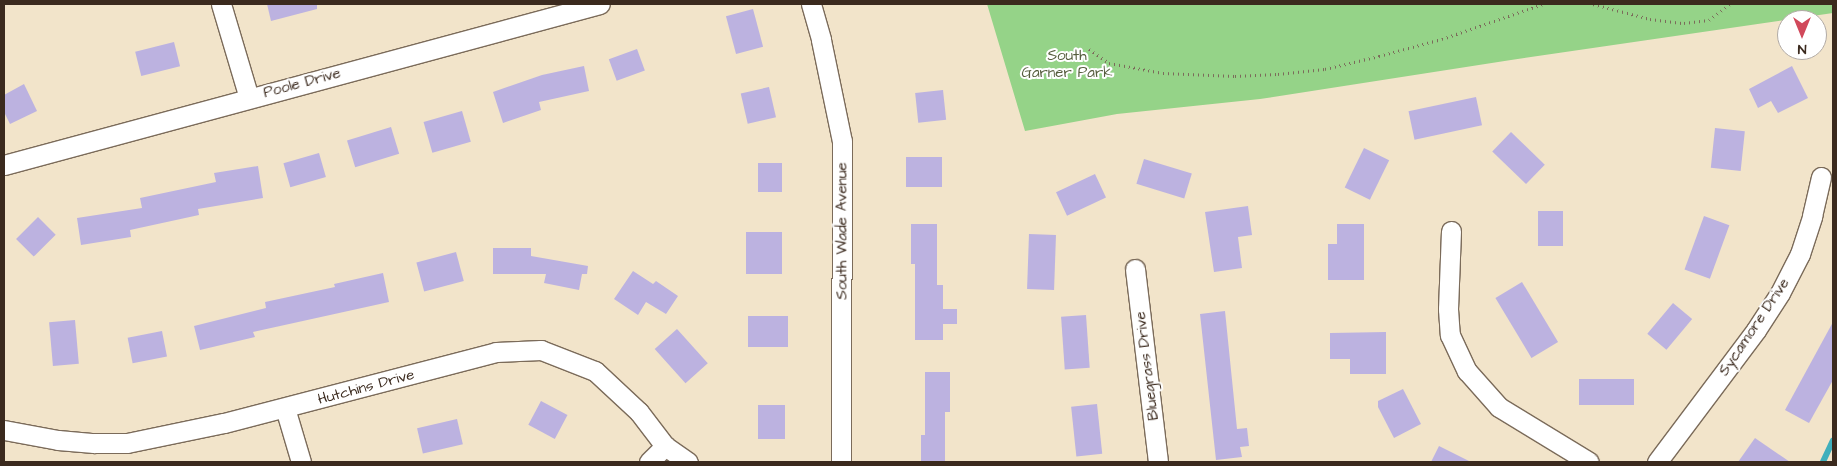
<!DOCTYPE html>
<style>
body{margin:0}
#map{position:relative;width:1837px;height:466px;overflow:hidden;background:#f2e4ca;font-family:"Architects Daughter",sans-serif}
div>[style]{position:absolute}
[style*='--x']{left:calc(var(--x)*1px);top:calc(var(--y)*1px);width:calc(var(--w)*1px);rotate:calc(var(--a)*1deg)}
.green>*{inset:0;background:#95d388}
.stream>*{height:5.5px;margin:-2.75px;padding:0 2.75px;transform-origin:2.75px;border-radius:2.75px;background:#40afbc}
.building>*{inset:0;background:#bcb2e0;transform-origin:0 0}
.path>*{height:3px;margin-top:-1.5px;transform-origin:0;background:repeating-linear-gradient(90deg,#7b6b5a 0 1px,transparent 0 5px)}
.roads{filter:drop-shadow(1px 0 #7b6b5a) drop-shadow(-1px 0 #7b6b5a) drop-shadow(0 1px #7b6b5a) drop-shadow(0 -1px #7b6b5a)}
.minor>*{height:19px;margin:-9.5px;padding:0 9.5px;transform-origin:9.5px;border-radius:9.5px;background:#fff}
span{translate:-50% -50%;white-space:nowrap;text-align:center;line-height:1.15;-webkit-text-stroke:4px #fff;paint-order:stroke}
.park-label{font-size:15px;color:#565d3e}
.street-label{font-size:15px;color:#3b2a1e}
.frame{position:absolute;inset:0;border:5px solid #3b2a1e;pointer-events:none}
.north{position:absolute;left:1777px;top:10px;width:50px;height:50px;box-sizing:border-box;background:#fff;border:1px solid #b1aaa5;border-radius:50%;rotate:180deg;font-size:14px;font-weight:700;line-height:20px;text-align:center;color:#3b2a1e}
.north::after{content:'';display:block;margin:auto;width:18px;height:22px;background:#d1495b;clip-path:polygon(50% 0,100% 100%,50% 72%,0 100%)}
</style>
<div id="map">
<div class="green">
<i style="clip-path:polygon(987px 4px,1833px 4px,1833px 13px,1511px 60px,1260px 99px,1117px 114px,1025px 131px)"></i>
</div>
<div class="stream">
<i style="--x:1823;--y:462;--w:23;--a:-65"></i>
</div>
<div class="building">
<i style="clip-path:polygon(267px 4px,317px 4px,317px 9px,271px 21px)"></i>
<i style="left:753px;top:9px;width:39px;height:28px;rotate:75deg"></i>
<i style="left:174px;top:42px;width:25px;height:40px;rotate:76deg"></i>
<i style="left:637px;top:49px;width:23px;height:30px;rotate:70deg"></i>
<i style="clip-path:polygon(584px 66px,589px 91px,539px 102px,541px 110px,503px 123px,493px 92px,542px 75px)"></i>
<i style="clip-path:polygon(1792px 66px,1808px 98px,1778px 113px,1771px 101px,1758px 108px,1749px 89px)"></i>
<i style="clip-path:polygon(24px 84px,37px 111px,10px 124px,4px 112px,4px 95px)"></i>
<i style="left:769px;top:87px;width:31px;height:29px;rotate:77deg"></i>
<i style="left:943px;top:90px;width:30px;height:28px;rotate:84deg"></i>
<i style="left:1476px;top:97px;width:29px;height:69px;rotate:78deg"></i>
<i style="left:462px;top:111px;width:32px;height:40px;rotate:74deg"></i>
<i style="left:391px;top:127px;width:28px;height:46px;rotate:73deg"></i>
<i style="left:1715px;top:128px;width:30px;height:40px;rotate:6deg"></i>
<i style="left:1511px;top:132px;width:47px;height:27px;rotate:44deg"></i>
<i style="left:1364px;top:148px;width:28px;height:44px;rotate:26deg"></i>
<i style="left:319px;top:153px;width:25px;height:37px;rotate:74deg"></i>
<i style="left:906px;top:157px;width:36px;height:30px"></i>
<i style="left:1144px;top:159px;width:50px;height:26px;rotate:17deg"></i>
<i style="left:758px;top:163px;width:24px;height:29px"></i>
<i style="clip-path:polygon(258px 166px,263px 198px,198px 209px,199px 215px,130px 230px,131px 237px,81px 245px,77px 218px,142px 208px,140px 198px,216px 182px,214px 173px)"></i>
<i style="left:1095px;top:174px;width:26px;height:43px;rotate:65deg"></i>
<i style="clip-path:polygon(1248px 206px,1252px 235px,1238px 237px,1242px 268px,1214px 272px,1205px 212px)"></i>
<i style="left:1538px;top:211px;width:25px;height:35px"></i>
<i style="left:1704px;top:216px;width:27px;height:57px;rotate:20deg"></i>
<i style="left:38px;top:217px;width:25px;height:31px;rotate:45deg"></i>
<i style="clip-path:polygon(911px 224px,937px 224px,937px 285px,943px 285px,943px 309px,957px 309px,957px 324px,943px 324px,943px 340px,915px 340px,915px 264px,911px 264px)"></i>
<i style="clip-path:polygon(1337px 224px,1364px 224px,1364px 280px,1328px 280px,1328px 244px,1337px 244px)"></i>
<i style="left:746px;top:232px;width:36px;height:42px"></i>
<i style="left:1029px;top:234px;width:27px;height:55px;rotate:2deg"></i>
<i style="clip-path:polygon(493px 248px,531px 248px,531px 256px,588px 266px,587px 274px,582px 274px,579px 290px,544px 283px,546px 274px,493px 274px)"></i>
<i style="left:456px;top:252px;width:30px;height:41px;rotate:75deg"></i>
<i style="clip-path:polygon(633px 271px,653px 284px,656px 281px,678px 296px,666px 314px,646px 302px,638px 315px,614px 299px)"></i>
<i style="clip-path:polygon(383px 273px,389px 302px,253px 332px,255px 337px,200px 350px,194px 326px,266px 308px,265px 302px,335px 287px,334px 284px)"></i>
<i style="left:1522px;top:282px;width:70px;height:31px;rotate:59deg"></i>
<i style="left:1673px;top:303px;width:25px;height:40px;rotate:40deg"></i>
<i style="clip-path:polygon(1225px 311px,1237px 429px,1247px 428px,1249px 446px,1240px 447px,1242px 457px,1216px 460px,1200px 314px)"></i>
<i style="left:1086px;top:315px;width:53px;height:25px;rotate:86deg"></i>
<i style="left:748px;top:316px;width:40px;height:31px"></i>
<i style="left:75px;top:320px;width:44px;height:26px;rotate:85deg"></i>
<i style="clip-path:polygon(1833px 322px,1833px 380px,1809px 423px,1785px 410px)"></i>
<i style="left:677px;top:329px;width:46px;height:30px;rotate:48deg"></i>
<i style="left:162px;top:331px;width:26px;height:35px;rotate:79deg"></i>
<i style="clip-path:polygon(1386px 332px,1386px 374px,1350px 374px,1350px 359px,1330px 359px,1330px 333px)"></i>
<i style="clip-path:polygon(925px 372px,950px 372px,950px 412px,945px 412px,945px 462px,921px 462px,921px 435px,925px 435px)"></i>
<i style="left:1579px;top:379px;width:55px;height:26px"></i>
<i style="clip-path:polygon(1403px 389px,1421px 424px,1394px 438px,1378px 407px,1378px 401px)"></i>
<i style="left:541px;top:401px;width:30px;height:27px;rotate:28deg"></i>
<i style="left:1097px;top:404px;width:50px;height:26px;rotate:84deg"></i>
<i style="left:758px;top:405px;width:27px;height:34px"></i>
<i style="left:457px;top:419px;width:26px;height:41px;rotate:77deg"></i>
<i style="clip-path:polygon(1755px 438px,1790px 462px,1738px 462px)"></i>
<i style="clip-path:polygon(1439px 446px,1471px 462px,1431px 462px)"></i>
</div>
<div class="path">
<i style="--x:1593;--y:4;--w:59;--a:14.7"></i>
<i style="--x:1650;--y:19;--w:34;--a:7"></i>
<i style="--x:1684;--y:23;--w:25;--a:-7"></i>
<i style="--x:1709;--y:20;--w:26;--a:-37"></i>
<i style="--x:1089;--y:49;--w:24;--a:35"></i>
<i style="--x:1109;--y:63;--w:55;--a:10.5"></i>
<i style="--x:1163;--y:73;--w:72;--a:2.4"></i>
<i style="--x:1235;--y:76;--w:43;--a:-2.7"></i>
<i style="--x:1278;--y:74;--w:47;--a:-6.1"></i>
<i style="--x:1325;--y:69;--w:56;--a:-13.5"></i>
<i style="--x:1379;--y:56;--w:65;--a:-15.1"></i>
<i style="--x:1442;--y:39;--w:107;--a:-19.1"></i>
</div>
<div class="roads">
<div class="minor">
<i style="--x:221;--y:4;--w:98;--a:73.4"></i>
<i style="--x:811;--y:4;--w:37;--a:74"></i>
<i style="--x:821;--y:40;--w:103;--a:78.3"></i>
<i style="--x:842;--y:141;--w:321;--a:90.2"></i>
<i style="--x:4;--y:165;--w:617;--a:-15.12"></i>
<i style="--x:1451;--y:231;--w:78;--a:92.2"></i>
<i style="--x:1448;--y:309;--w:26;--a:86"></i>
<i style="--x:1450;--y:335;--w:40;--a:65"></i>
<i style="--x:1467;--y:371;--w:48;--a:48.4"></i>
<i style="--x:1499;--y:407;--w:105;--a:31.4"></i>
<i style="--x:1135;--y:269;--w:194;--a:83.2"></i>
<i style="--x:285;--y:408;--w:56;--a:73.5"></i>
<i style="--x:4;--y:430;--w:55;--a:10.5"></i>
<i style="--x:58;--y:440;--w:36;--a:5"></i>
<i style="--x:94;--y:443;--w:33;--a:0"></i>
<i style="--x:127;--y:443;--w:99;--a:-11.7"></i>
<i style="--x:224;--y:423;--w:281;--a:-14.6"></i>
<i style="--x:496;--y:352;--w:45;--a:-2.5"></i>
<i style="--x:541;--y:350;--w:58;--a:21.3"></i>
<i style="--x:595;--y:371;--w:60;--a:43"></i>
<i style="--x:639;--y:412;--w:43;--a:52.6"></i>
<i style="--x:665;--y:446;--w:28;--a:35"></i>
<i style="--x:649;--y:462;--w:23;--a:-45"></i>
<i style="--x:1657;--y:462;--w:165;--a:-53.1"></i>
<i style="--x:1756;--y:330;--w:44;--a:-57"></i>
<i style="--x:1780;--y:293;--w:44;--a:-62.9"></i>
<i style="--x:1800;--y:254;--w:40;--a:-72"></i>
<i style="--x:1812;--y:216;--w:40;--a:-77"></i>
</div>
</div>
<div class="park-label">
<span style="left:1067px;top:64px">South<br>Garner Park</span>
</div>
<div class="street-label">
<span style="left:302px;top:83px;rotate:-15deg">Poole Drive</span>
<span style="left:842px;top:231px;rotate:-90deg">South Wade Avenue</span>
<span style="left:1754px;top:327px;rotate:-56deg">Sycamore Drive</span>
<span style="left:1147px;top:366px;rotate:-97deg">Bluegrass Drive</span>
<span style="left:366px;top:387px;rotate:-15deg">Hutchins Drive</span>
</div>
<div class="frame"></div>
<div class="north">N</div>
</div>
